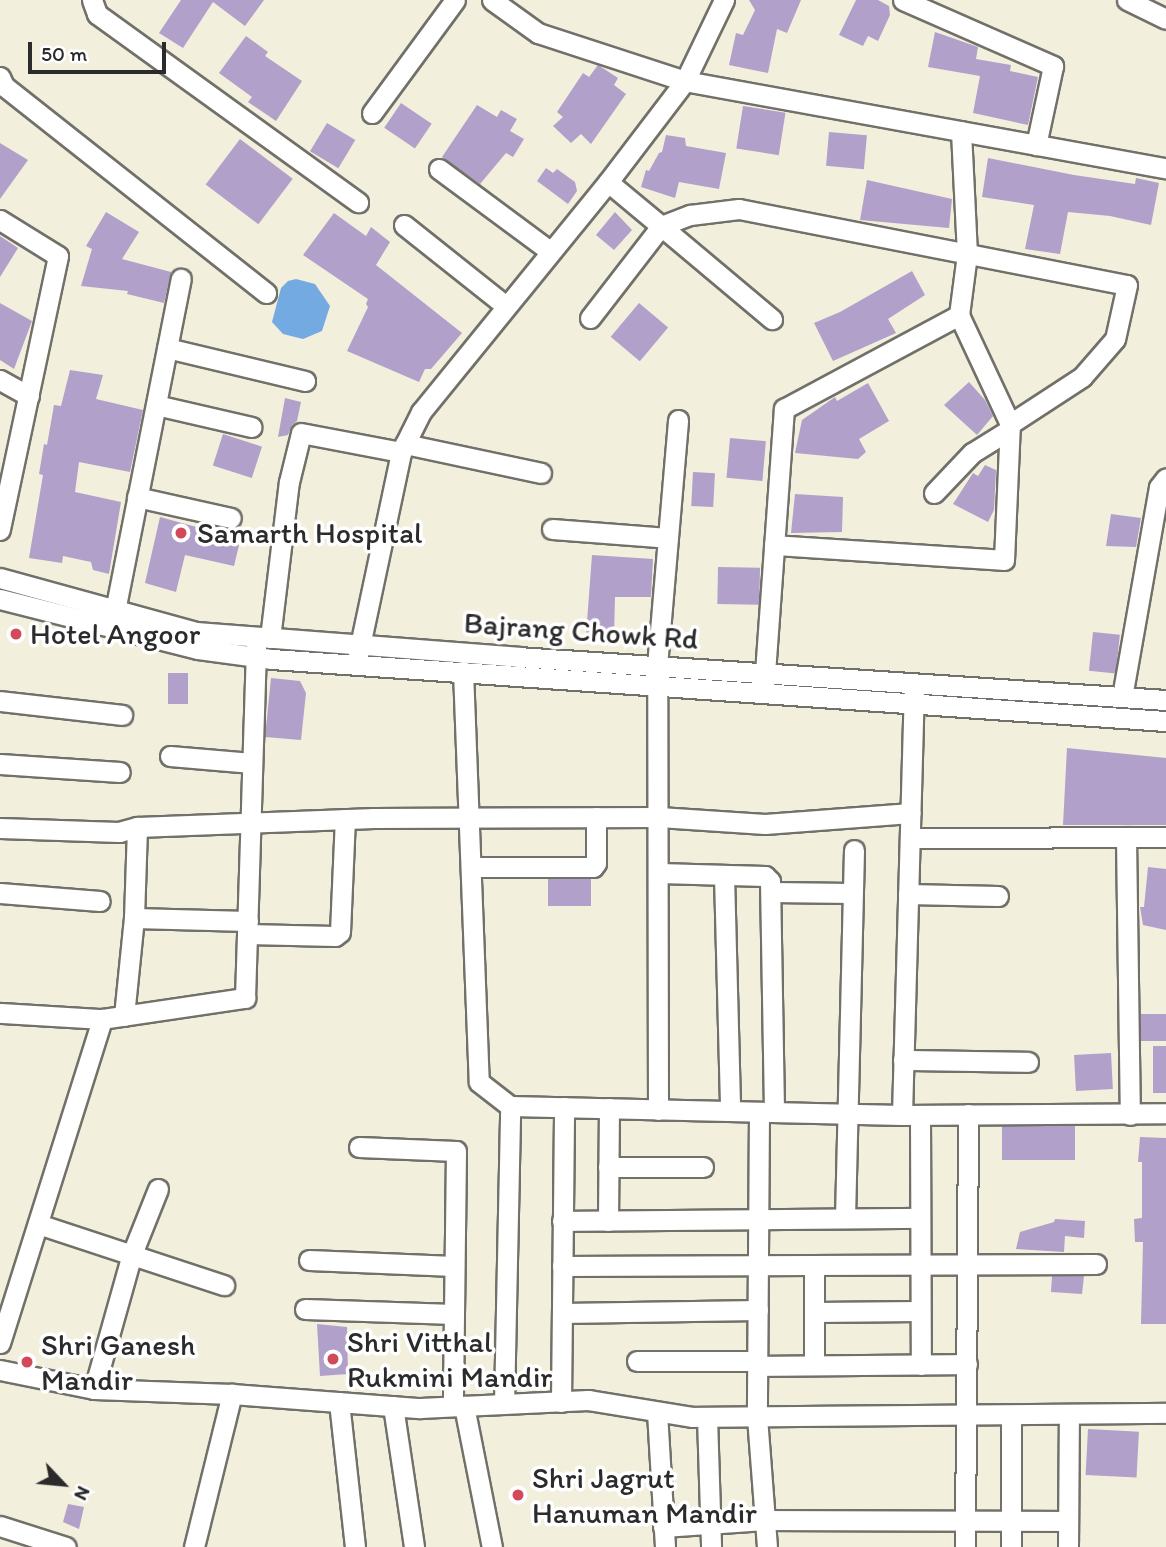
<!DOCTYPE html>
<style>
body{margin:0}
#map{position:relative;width:1166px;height:1547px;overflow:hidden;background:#f3efdd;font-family:Itim,sans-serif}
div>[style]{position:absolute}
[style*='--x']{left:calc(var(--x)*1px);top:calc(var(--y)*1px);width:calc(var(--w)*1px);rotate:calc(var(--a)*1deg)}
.water>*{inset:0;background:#74aae2}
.building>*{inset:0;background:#b1a0ca;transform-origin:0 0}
.roads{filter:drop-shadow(2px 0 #717069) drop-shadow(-2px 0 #717069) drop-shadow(0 2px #717069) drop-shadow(0 -2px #717069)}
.minor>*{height:19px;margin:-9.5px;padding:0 9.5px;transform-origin:9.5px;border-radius:9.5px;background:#fff}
.dots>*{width:19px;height:19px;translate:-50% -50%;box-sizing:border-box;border:4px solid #fff;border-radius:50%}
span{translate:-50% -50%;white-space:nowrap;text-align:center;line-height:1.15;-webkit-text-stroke:7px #fff;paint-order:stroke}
.poi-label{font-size:30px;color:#2b2b2b}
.left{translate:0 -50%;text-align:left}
.street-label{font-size:30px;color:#2b2b2b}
.north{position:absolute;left:28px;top:1449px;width:70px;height:70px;-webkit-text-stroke:5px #fff;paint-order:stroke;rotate:116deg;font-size:19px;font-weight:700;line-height:28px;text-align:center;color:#2b2b2b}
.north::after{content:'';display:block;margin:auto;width:24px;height:32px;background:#2b2b2b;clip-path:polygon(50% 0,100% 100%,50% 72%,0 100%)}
.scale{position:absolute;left:28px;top:42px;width:138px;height:32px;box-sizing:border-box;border:4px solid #2b2b2b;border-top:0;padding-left:9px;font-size:21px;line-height:24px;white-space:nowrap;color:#2b2b2b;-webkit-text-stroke:5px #fff;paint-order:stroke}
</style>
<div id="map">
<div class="water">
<i style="clip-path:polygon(296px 279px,315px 284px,330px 306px,322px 331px,303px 339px,283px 334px,272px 322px,281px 288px,288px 281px)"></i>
</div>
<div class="building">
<i style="clip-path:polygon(181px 0,264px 0,245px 26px,213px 2px,183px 48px,159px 33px)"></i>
<i style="clip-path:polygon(749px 0,801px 0,787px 33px,777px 29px,768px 73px,729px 65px,736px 33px,743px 35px,755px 10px)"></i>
<i style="clip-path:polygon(856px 0,878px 0,889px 6px,890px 15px,878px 41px,868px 36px,863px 46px,839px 35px)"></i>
<i style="clip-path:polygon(935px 32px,978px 47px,976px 59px,1011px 65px,1010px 71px,1038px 77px,1028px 125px,973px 113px,980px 76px,928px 67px)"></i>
<i style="clip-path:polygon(246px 36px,268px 52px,265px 56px,302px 81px,276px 121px,248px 102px,252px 97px,219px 73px)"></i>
<i style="clip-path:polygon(598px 65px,618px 78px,614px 85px,626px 94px,591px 144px,581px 134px,571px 143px,553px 126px,563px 117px,557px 112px,583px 73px,589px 77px)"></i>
<i style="left:401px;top:103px;width:37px;height:30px;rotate:34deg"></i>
<i style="clip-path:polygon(477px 105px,497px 117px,501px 110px,517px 119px,510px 131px,524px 139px,513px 157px,506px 153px,480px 184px,442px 157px)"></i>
<i style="left:743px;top:106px;width:43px;height:43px;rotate:9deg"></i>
<i style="left:327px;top:123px;width:33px;height:33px;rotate:31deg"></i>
<i style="left:829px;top:132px;width:38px;height:34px;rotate:5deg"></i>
<i style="clip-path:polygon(666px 135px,685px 138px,686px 146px,726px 153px,719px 189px,679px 182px,675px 198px,641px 187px,646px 170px,649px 171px,659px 153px,662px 152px)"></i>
<i style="left:240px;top:139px;width:66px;height:57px;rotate:37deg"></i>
<i style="clip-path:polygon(0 143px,28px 160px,0 199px)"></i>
<i style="clip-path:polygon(988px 158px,1074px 175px,1135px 184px,1136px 178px,1159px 183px,1151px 225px,1110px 216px,1068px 212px,1060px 254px,1025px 249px,1034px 205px,982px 197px)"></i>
<i style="clip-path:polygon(546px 168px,553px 173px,557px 169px,575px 182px,577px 191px,568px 204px,537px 181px)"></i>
<i style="clip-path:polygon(867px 180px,952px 199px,949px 228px,860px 220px)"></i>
<i style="clip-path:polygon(106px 212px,139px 232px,122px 259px,171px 272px,164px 303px,127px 294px,128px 291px,81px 286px,92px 249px,86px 246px)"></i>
<i style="clip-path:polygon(615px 212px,632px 230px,614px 250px,596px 235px)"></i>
<i style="clip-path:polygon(334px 213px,366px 236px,371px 227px,390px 242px,376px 265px,462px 333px,431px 369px,425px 369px,419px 382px,347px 351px,368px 307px,366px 304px,368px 299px,303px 255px)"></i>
<i style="clip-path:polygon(0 236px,18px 248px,0 277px)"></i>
<i style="clip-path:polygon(912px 271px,925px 295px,888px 319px,896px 333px,833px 361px,814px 323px,840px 312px)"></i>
<i style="clip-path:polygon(0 303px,32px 321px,14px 369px,0 360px)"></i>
<i style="left:639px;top:303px;width:38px;height:44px;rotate:40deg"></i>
<i style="clip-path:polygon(70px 370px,103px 375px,96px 399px,143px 410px,130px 472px,79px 462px,75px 492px,121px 502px,109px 574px,93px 570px,91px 562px,63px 556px,62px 563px,29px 558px,43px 475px,39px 474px,44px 444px,47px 445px,54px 405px,61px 406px)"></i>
<i style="clip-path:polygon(969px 382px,985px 400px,993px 416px,977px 435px,944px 405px)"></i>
<i style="clip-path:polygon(868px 383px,889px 421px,859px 439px,866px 452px,858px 459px,795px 453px,802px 420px,835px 397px,837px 401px)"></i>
<i style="clip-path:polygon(285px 398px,301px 402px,297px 421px,292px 425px,288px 435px,278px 437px)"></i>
<i style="left:223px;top:434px;width:41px;height:33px;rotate:18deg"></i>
<i style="left:730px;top:438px;width:36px;height:40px;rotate:5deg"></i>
<i style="clip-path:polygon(985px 465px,996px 470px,994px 510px,988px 522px,953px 504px,973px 473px,978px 476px)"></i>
<i style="left:693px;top:472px;width:22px;height:34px;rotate:3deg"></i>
<i style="clip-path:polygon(795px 494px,843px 497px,842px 532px,791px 533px)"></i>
<i style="clip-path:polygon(1111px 514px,1141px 518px,1136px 547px,1106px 546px)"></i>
<i style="clip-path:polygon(160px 517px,200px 528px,199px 531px,240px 541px,234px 566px,185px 555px,176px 592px,145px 583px)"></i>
<i style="clip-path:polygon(592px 555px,653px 559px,651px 597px,615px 597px,614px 636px,586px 635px)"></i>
<i style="left:718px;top:567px;width:42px;height:37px;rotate:1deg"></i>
<i style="left:1093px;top:632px;width:27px;height:39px;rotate:6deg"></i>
<i style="left:168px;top:673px;width:20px;height:31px"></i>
<i style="clip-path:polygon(271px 678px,300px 681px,306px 693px,301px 740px,265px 737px)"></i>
<i style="clip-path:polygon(1067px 748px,1166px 758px,1166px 825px,1063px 825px)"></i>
<i style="clip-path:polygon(1148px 867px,1166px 869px,1166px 930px,1143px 925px,1140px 907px,1144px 907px)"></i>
<i style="left:548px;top:879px;width:43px;height:27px"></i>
<i style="left:1166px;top:1014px;width:27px;height:25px;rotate:90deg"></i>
<i style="left:1153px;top:1046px;width:13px;height:47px"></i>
<i style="left:1111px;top:1053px;width:36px;height:37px;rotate:87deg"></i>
<i style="left:1002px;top:1126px;width:73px;height:34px"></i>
<i style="clip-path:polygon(1140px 1137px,1166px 1138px,1166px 1324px,1141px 1324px,1143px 1242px,1135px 1242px,1134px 1219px,1142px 1218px,1142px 1162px,1138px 1162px)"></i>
<i style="clip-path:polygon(1055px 1219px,1085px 1221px,1084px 1238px,1065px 1236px,1064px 1252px,1016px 1249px,1020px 1232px,1054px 1222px)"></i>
<i style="clip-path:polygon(1052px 1276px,1084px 1276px,1082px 1294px,1051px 1292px)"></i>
<i style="clip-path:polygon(317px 1324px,347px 1327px,348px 1374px,320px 1376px)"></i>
<i style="left:1088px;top:1429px;width:51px;height:46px;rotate:3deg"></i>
<i style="clip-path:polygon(68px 1504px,84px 1507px,79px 1529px,63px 1522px)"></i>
</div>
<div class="roads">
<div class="minor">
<i style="--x:92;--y:0;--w:15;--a:70"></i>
<i style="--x:97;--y:14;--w:322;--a:35.8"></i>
<i style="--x:492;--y:0;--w:57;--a:35.7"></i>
<i style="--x:538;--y:33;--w:155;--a:18.1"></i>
<i style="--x:685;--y:81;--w:489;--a:10.3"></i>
<i style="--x:903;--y:0;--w:164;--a:23.7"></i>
<i style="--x:1053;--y:66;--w:81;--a:102.1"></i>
<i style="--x:1127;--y:0;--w:43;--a:26"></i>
<i style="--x:0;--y:77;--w:10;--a:66"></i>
<i style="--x:4;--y:86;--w:334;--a:38.3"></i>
<i style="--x:372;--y:113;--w:140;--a:-53.7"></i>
<i style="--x:439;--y:169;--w:138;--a:36.5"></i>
<i style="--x:608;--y:182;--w:69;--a:39.7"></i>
<i style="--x:661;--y:226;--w:31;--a:-21"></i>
<i style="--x:690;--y:215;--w:49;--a:-7"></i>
<i style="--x:739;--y:209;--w:395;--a:11.1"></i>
<i style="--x:1127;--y:285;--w:55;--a:102.5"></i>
<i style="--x:1115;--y:339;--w:50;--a:131"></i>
<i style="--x:1082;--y:377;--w:86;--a:146.9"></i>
<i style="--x:0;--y:220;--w:68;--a:31.8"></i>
<i style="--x:58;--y:256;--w:280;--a:102"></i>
<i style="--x:404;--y:225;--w:130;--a:38.5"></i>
<i style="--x:590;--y:318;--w:116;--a:-52.3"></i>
<i style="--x:661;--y:226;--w:145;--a:40"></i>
<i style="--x:167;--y:348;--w:142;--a:13.4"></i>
<i style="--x:0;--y:380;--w:33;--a:29"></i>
<i style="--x:156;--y:405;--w:98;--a:13"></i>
<i style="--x:405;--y:444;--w:139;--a:12"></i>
<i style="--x:934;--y:493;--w:55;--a:-46.5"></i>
<i style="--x:972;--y:453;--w:44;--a:-31.9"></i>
<i style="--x:137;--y:497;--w:96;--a:12.6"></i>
<i style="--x:552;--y:529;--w:116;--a:4.4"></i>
<i style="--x:774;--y:545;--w:230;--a:3.7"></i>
<i style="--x:1004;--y:560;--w:136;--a:-87.5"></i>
<i style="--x:1010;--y:424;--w:120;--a:-115.1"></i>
<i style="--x:959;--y:315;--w:62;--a:-82.5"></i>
<i style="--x:967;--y:254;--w:123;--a:-92.8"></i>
<i style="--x:0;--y:578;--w:203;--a:15.4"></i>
<i style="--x:196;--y:632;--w:323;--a:4.4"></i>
<i style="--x:518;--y:657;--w:649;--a:3.8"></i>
<i style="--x:0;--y:599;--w:204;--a:14.2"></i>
<i style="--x:198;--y:649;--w:75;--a:7.7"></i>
<i style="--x:272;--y:659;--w:896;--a:3.97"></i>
<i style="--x:113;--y:621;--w:349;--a:-78.8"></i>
<i style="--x:270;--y:638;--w:157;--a:-83.1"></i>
<i style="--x:289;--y:482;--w:50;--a:-76.2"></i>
<i style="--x:301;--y:433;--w:102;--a:10.8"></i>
<i style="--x:358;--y:655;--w:208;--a:-78"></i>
<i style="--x:401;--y:452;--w:45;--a:-63.4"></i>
<i style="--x:421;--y:412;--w:296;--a:-50.9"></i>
<i style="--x:608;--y:182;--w:127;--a:-52.7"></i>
<i style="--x:685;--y:81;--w:90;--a:-64.3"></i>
<i style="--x:463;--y:671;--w:411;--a:87.8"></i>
<i style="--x:479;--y:1082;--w:39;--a:38"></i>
<i style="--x:510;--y:1106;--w:392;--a:1.3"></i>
<i style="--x:902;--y:1115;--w:264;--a:-0.4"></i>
<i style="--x:764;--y:687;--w:279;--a:-85.9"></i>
<i style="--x:784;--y:409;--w:199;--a:-28.2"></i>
<i style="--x:1122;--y:697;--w:213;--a:-80"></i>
<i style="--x:1159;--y:487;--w:11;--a:-52"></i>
<i style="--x:0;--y:701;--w:123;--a:6.5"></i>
<i style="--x:170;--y:756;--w:82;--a:4.9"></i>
<i style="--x:0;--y:764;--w:120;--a:3.8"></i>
<i style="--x:0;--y:828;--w:119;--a:1.9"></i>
<i style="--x:119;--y:832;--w:19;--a:-16"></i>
<i style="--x:137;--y:827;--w:237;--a:-2.2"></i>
<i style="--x:374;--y:818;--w:285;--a:-0.2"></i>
<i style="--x:659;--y:817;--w:106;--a:3.8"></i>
<i style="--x:765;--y:824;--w:146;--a:-4.3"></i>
<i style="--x:1126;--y:837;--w:278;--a:89.2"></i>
<i style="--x:910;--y:838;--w:256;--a:-0.2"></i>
<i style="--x:471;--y:867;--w:122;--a:0"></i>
<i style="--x:593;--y:867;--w:5;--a:-53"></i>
<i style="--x:596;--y:863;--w:46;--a:-90"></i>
<i style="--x:659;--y:873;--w:106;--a:1.6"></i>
<i style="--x:765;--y:876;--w:7;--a:45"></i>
<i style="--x:770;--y:881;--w:231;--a:89"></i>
<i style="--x:724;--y:875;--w:236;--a:88.5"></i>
<i style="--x:771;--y:892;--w:81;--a:0.7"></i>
<i style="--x:0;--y:893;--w:100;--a:4.6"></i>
<i style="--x:908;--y:894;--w:90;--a:1.3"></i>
<i style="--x:134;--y:918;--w:114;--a:1.5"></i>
<i style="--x:247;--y:934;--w:88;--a:1.3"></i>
<i style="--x:335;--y:936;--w:6;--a:-39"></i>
<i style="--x:340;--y:932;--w:113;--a:-87.5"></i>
<i style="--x:0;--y:1013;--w:102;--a:3.4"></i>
<i style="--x:124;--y:1016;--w:99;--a:-84.2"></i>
<i style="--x:134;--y:918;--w:91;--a:-88.1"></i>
<i style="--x:903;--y:1060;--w:125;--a:0.9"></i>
<i style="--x:658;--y:1110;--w:444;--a:-90.1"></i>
<i style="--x:657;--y:666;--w:247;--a:-85.1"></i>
<i style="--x:759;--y:1112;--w:305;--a:90.4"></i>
<i style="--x:757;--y:1417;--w:130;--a:85.6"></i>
<i style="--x:902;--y:1115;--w:424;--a:-88.4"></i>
<i style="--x:920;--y:1115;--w:250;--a:89.8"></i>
<i style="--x:359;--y:1147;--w:97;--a:2.4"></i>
<i style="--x:456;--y:1151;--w:255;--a:90.7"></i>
<i style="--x:608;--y:1167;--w:95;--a:0"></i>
<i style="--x:845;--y:1218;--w:368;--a:-88.6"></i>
<i style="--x:562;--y:1221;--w:358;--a:-0.5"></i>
<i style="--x:608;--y:1221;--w:113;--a:-89.5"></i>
<i style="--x:38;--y:1224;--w:196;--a:18.2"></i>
<i style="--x:309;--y:1260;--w:145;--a:2.4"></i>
<i style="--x:562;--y:1266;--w:534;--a:-0.21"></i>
<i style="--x:305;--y:1309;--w:149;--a:1.9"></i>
<i style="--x:814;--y:1312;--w:106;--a:-0.5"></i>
<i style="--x:562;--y:1313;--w:196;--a:-0.9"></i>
<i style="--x:0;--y:1343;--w:340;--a:-72.5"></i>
<i style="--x:102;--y:1019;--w:145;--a:-8.4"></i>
<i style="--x:245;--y:998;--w:353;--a:-88.2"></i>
<i style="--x:637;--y:1361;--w:121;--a:0"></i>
<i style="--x:814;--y:1365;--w:100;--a:-90"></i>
<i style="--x:758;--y:1366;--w:209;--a:-0.5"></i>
<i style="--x:0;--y:1370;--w:96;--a:11.4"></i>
<i style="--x:94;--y:1389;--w:138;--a:2.1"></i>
<i style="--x:232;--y:1394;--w:189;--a:4.3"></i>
<i style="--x:420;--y:1408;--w:168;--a:-2.7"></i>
<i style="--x:588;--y:1400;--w:105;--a:9.3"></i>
<i style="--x:692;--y:1417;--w:474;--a:-0.5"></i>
<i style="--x:94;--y:1389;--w:140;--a:-74.3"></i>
<i style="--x:132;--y:1254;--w:70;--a:-68.2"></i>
<i style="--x:339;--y:1402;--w:146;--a:83.7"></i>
<i style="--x:561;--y:1402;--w:295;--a:-89.4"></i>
<i style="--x:504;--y:1404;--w:298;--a:-88.8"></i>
<i style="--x:393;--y:1406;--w:143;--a:81.5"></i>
<i style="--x:464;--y:1406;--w:144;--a:78.8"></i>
<i style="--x:657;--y:1412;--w:135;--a:86.6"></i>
<i style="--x:1011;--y:1415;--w:132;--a:90"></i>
<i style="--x:707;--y:1417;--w:130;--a:88.2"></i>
<i style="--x:0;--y:1526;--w:69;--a:17.7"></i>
<i style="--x:663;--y:1527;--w:102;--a:-3.9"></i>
<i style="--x:765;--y:1520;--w:303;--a:0.2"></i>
<i style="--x:194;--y:1547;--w:158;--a:-76.1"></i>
<i style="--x:965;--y:1547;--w:433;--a:-89.6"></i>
<i style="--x:1068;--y:1547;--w:133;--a:-89.6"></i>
</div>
</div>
<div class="dots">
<i style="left:181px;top:533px;background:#d1495b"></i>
<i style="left:16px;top:634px;background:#d1495b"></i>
<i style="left:333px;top:1359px;background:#d1495b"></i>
<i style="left:27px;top:1362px;background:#d1495b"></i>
<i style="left:518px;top:1495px;background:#d1495b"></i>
</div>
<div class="poi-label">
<span class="left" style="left:197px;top:533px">Samarth Hospital</span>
<span class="left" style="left:30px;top:634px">Hotel Angoor</span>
<span class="left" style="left:347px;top:1359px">Shri Vitthal<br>Rukmini Mandir</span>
<span class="left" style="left:41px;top:1362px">Shri Ganesh<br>Mandir</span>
<span class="left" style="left:532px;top:1495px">Shri Jagrut<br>Hanuman Mandir</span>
</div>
<div class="street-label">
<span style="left:581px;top:631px;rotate:4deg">Bajrang Chowk Rd</span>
</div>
<div class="north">N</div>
<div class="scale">50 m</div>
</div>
